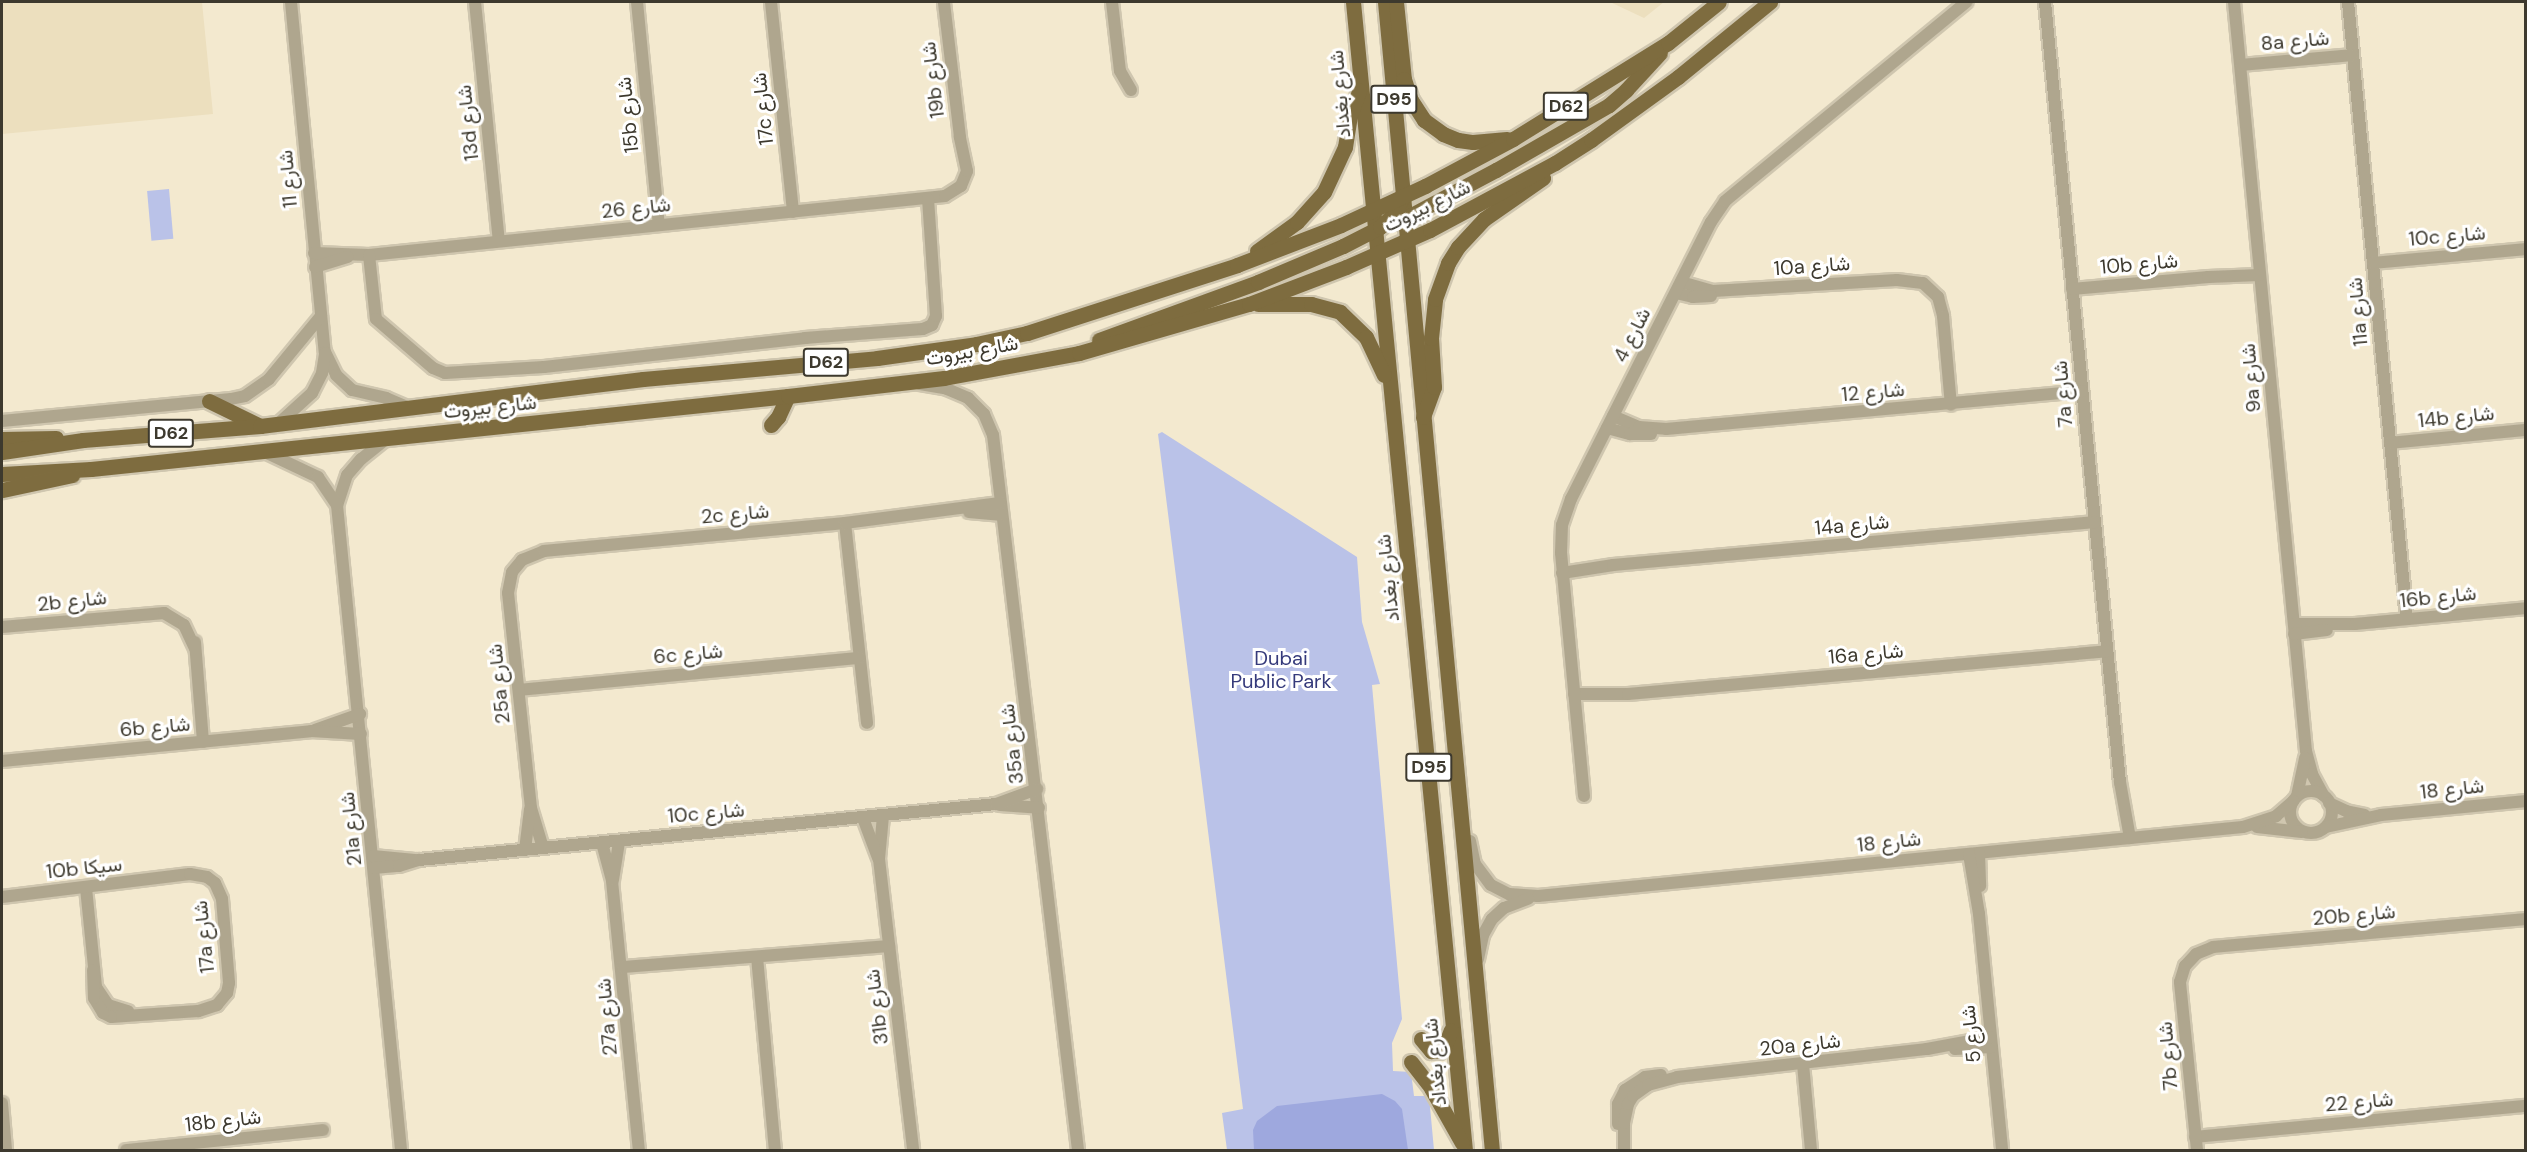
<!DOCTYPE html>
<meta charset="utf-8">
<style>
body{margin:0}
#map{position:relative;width:2527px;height:1152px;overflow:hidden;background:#f3e9cf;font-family:"DM Sans",Vazirmatn,sans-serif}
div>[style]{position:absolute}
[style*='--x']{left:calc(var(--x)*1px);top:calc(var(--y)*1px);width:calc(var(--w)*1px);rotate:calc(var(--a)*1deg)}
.built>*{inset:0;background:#ecdfbe}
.green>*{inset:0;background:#bac2e8;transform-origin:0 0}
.water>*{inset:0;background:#9ea8de}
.roads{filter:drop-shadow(2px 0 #cfc6af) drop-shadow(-2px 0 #cfc6af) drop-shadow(0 2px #cfc6af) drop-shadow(0 -2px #cfc6af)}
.minor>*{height:12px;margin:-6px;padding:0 6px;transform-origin:6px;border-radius:6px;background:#afa68e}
.minor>.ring{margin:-6px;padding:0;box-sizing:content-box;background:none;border:12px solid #afa68e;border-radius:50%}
.major>*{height:15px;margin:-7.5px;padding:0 7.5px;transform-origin:7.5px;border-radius:7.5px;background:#7e6c3f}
span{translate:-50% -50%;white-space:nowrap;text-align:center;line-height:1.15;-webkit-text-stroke:6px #fff;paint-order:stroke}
.shield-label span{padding:2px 4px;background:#fff;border:2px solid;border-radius:4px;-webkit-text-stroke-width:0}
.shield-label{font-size:18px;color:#3d392e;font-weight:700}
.street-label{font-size:20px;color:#3d392e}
.park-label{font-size:20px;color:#353a7b}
.frame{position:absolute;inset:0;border:3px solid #3d392e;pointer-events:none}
</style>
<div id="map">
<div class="built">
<i style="clip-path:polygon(2px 2px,202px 2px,213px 114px,2px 134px)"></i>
<i style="clip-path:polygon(1610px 2px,1664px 2px,1644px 18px)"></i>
</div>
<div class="green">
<i style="left:169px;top:189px;width:50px;height:22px;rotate:85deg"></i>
<i style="clip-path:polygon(1162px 432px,1357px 557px,1362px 622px,1380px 684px,1372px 685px,1402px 1019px,1392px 1043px,1393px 1071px,1411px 1072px,1414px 1096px,1429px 1096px,1434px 1150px,1227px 1150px,1222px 1113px,1243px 1109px,1158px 434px)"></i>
</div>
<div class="water">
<i style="clip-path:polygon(1382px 1094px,1395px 1101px,1402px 1109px,1408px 1150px,1254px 1150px,1253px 1130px,1257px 1121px,1277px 1106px)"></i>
</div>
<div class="roads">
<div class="minor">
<i style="--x:291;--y:2;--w:352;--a:84.5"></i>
<i style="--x:325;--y:352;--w:25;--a:64"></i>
<i style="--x:336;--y:375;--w:22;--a:43"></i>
<i style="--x:352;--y:390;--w:35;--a:13"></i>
<i style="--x:386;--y:398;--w:21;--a:23"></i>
<i style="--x:475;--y:2;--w:240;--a:84.3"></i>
<i style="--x:637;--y:2;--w:224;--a:84.4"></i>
<i style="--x:771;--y:2;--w:211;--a:84"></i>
<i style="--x:1112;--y:2;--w:69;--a:83.4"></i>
<i style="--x:1120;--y:71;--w:22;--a:60"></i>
<i style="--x:2045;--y:2;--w:784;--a:84.51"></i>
<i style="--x:2120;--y:782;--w:57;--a:79.9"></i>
<i style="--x:2234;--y:2;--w:752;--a:84.51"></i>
<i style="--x:2306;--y:751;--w:24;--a:75"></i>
<i style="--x:2312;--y:774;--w:24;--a:62"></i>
<i style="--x:2348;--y:2;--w:620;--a:84.54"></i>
<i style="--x:2241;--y:65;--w:112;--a:-5.1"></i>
<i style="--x:314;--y:253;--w:55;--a:2.1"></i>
<i style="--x:369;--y:255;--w:579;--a:-5.85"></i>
<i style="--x:945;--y:196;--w:19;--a:-32"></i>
<i style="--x:961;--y:186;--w:16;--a:-68"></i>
<i style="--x:967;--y:171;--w:35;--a:-102"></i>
<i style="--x:960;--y:137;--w:136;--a:-96.8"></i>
<i style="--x:369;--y:255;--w:64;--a:83.8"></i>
<i style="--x:376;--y:319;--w:75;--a:40.7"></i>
<i style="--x:433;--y:368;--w:13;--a:23"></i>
<i style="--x:445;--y:373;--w:99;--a:-3.5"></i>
<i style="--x:544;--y:367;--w:263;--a:-6.3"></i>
<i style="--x:805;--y:338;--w:118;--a:-4.4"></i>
<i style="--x:923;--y:329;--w:10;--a:-24"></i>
<i style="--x:932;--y:325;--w:10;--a:-66"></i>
<i style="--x:936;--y:316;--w:117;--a:-93.9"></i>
<i style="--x:2373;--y:263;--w:154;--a:-5.2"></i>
<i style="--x:315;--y:267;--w:34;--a:-17"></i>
<i style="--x:1681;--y:282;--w:33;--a:16"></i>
<i style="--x:1713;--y:291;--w:184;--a:-3.4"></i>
<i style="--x:1897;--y:280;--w:26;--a:7"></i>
<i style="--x:1923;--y:283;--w:21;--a:43"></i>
<i style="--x:1938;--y:297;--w:20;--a:75"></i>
<i style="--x:1943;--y:316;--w:89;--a:84.9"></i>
<i style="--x:2072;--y:289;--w:137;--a:-5"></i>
<i style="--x:2208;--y:277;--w:52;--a:-2.2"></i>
<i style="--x:1676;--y:293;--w:17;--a:13"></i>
<i style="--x:1693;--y:297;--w:18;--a:-3"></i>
<i style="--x:920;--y:384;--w:27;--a:10"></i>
<i style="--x:947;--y:389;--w:23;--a:23"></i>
<i style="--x:968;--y:398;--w:23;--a:45"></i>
<i style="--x:984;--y:414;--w:23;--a:67"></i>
<i style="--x:993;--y:435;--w:720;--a:83.22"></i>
<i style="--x:1613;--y:416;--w:28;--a:23"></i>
<i style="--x:1639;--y:427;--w:27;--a:4"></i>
<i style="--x:1666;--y:429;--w:418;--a:-5.2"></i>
<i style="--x:2;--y:421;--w:230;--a:-5.5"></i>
<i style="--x:231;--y:399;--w:14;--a:-12"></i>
<i style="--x:245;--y:396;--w:29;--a:-35"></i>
<i style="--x:269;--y:379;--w:82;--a:-50.5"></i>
<i style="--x:279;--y:423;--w:45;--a:-42.3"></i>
<i style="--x:312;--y:393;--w:22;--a:-63"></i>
<i style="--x:322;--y:373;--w:20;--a:-81"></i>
<i style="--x:1607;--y:428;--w:24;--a:15"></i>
<i style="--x:1630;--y:434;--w:21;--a:0"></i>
<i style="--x:386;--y:439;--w:32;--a:141"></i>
<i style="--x:361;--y:459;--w:21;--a:131"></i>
<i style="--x:347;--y:475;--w:32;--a:108"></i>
<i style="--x:337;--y:505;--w:648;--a:84.33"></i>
<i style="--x:2390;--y:443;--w:137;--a:-5.5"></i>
<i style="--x:265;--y:452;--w:59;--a:25.3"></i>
<i style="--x:318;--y:477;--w:34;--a:56"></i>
<i style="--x:969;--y:512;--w:33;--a:5"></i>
<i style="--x:845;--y:523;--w:201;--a:83.7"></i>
<i style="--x:1562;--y:573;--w:52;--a:-8.9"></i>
<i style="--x:1613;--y:565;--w:484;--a:-5.1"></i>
<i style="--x:2294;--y:624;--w:61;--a:0"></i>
<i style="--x:2355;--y:624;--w:172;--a:-5.3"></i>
<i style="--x:2;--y:627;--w:163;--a:-4.9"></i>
<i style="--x:164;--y:613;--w:23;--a:31"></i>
<i style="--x:184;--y:625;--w:26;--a:65"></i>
<i style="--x:2294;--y:634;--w:33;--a:-7"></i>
<i style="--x:195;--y:642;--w:100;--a:85.4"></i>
<i style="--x:519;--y:690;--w:342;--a:-5.4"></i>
<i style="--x:1574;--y:694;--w:54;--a:0"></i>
<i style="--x:1628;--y:694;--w:481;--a:-5.1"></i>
<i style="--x:315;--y:730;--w:48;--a:-19.6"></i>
<i style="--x:2;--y:761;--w:310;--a:-5.5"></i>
<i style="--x:311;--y:731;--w:50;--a:3.4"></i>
<i class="ring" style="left:2290px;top:791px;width:30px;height:30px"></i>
<i style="--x:1584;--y:796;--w:244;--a:-95.4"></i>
<i style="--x:1561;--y:553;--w:28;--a:-88"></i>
<i style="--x:1562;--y:525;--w:28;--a:-71"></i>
<i style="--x:1571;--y:499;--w:310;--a:-63.2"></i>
<i style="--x:1711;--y:222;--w:25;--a:-56"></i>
<i style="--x:1725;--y:201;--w:313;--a:-39.5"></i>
<i style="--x:2297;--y:796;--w:39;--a:-78"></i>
<i style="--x:2329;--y:803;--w:19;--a:25"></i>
<i style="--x:2346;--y:811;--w:19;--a:12"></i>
<i style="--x:1000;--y:805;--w:39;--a:4"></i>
<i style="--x:883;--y:816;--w:43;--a:95.3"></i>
<i style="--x:879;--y:859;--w:293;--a:83.3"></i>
<i style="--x:863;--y:818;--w:43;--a:69.4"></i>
<i style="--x:2257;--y:827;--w:45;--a:6.3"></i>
<i style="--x:2326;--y:827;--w:56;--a:-12.3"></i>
<i style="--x:2381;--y:815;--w:146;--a:-5.5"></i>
<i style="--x:1470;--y:841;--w:24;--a:78"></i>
<i style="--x:1475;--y:864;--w:26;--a:53"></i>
<i style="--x:1491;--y:885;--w:20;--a:27"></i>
<i style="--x:1509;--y:894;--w:29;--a:4"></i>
<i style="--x:1538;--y:896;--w:708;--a:-5.59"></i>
<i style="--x:2243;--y:827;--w:35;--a:-18"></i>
<i style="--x:2276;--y:816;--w:23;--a:-41"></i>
<i style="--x:602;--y:843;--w:39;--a:75"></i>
<i style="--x:612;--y:881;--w:270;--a:84.3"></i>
<i style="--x:543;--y:848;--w:42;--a:-106.7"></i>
<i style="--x:531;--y:808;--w:216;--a:-96.1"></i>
<i style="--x:508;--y:593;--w:21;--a:-79"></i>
<i style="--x:512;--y:572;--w:16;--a:-50"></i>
<i style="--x:522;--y:560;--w:24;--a:-22"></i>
<i style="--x:544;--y:551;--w:302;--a:-5.3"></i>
<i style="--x:845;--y:523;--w:156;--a:-7.4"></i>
<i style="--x:525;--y:850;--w:41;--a:-83"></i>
<i style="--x:1979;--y:853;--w:33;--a:88"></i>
<i style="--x:1969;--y:854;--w:61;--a:80.5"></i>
<i style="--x:1979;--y:914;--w:237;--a:84.4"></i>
<i style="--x:373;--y:856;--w:42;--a:5.4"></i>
<i style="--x:374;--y:868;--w:25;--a:-5"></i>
<i style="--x:399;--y:866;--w:21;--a:-17"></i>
<i style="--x:419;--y:860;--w:580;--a:-5.54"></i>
<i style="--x:996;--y:804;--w:44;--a:-20.1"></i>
<i style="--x:613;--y:880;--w:39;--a:-81"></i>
<i style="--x:86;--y:888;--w:100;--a:84.2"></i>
<i style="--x:96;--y:987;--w:22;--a:56"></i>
<i style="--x:108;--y:1005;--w:21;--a:17"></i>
<i style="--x:2;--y:897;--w:189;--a:-7"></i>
<i style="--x:190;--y:874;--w:17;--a:10"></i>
<i style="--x:207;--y:877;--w:10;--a:37"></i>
<i style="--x:215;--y:883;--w:17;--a:66"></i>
<i style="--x:222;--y:899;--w:84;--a:85.2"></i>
<i style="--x:229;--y:983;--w:10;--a:101"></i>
<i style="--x:227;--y:993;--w:16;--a:130"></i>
<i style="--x:217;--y:1005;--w:20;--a:162"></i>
<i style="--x:198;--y:1011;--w:87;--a:176.1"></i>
<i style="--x:111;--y:1017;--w:9;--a:-153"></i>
<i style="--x:103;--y:1013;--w:17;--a:-121"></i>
<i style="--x:94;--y:998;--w:28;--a:-92"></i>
<i style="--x:757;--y:957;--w:194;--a:84.7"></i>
<i style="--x:1478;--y:959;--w:25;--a:-78"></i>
<i style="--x:1483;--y:935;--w:18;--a:-61"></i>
<i style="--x:1492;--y:919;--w:16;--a:-43"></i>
<i style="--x:1504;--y:908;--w:26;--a:-21"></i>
<i style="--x:623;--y:967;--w:267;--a:-4.5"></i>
<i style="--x:1955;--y:1049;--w:37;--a:-3"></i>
<i style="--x:1803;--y:1064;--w:86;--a:84.7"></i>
<i style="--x:2;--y:1103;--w:47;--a:85.1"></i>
<i style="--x:1618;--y:1124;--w:20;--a:-90"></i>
<i style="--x:1618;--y:1104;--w:16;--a:-63"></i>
<i style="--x:1625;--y:1090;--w:24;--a:-33"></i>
<i style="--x:1645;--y:1077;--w:16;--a:-7"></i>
<i style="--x:2195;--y:1137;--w:332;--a:-5.4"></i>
<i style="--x:126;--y:1150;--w:198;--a:-5.8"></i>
<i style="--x:1624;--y:1150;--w:27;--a:-90"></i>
<i style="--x:1624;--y:1123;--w:19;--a:-78"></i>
<i style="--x:1628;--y:1104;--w:9;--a:-58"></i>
<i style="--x:1633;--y:1096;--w:19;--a:-36"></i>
<i style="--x:1648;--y:1085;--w:30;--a:-15"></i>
<i style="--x:1677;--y:1077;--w:252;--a:-6.4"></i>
<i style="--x:1927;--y:1049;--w:65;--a:-10.6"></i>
<i style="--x:2197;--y:1150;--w:169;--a:-95.8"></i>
<i style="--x:2180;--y:982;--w:17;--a:-73"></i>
<i style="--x:2185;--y:966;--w:16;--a:-47"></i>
<i style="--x:2196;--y:954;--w:18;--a:-22"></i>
<i style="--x:2213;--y:947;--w:314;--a:-5.1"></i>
</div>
<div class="major">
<i style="--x:1353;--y:2;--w:1153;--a:84.43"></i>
<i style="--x:1385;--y:2;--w:1153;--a:84.68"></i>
<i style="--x:1396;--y:2;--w:77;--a:84.1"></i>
<i style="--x:1404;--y:79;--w:22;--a:72"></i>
<i style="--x:1411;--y:100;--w:24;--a:57"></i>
<i style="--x:1424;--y:120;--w:24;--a:36"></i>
<i style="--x:1443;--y:134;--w:16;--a:22"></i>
<i style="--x:1458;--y:140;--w:15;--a:8"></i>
<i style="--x:1473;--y:142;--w:34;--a:-5"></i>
<i style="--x:1398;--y:222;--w:111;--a:-28"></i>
<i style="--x:1496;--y:170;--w:130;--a:-29.9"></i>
<i style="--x:1609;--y:105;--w:23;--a:-41"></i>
<i style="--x:1626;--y:90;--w:50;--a:-47.4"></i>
<i style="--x:1257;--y:251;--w:49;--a:-35.9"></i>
<i style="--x:1297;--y:222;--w:40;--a:-48"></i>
<i style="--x:1324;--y:192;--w:50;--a:-65"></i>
<i style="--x:1345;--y:147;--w:31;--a:-81"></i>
<i style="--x:1350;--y:116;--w:27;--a:-70"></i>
<i style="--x:1258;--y:304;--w:53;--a:0"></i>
<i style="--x:1311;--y:304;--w:30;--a:15"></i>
<i style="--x:1340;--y:312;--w:36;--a:44"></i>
<i style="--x:1366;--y:337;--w:42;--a:64.7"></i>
<i style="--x:1099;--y:340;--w:169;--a:-20"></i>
<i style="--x:1258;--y:282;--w:92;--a:-23"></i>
<i style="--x:1343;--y:246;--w:42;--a:-27.2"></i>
<i style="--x:1380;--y:227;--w:16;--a:-43"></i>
<i style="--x:1392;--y:216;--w:22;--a:-60"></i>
<i style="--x:209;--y:401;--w:57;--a:26.1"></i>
<i style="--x:1423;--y:417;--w:32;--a:-70"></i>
<i style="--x:1434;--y:387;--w:49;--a:-93.5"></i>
<i style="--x:1431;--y:338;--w:39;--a:-84"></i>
<i style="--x:1435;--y:299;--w:38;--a:-70"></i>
<i style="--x:1448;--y:263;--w:19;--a:-58"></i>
<i style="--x:1458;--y:247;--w:38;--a:-47"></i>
<i style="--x:1484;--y:219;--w:72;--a:-34.8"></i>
<i style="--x:771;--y:425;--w:11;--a:-49"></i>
<i style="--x:778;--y:417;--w:23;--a:-65"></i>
<i style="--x:2;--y:439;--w:54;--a:-1.1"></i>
<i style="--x:2;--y:452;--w:82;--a:-8.4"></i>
<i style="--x:83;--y:440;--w:178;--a:-4.5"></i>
<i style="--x:260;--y:426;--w:386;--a:-7"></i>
<i style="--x:643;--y:379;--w:235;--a:-5.1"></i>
<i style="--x:877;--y:358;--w:100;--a:-8"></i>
<i style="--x:976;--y:344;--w:52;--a:-12.2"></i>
<i style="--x:1027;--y:333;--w:221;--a:-17.9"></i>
<i style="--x:1237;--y:265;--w:111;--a:-21"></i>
<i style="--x:1341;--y:225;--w:93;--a:-24.9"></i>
<i style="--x:1425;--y:186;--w:100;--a:-28.1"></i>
<i style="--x:1513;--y:139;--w:182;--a:-31.8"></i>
<i style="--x:1668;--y:43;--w:65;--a:-38.8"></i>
<i style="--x:2;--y:474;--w:89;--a:-3.2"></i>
<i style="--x:91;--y:469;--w:701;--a:-5.98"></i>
<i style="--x:788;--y:396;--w:157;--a:-6.6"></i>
<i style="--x:944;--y:378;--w:137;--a:-10.5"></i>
<i style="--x:1079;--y:353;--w:177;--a:-16.1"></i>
<i style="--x:1249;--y:304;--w:104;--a:-20.9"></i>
<i style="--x:1346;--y:267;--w:92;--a:-23.8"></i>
<i style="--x:1430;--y:230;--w:142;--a:-28.2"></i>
<i style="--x:1555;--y:163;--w:43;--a:-32.6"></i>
<i style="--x:1591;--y:140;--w:107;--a:-35.9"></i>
<i style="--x:1678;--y:77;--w:119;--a:-39.2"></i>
<i style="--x:2;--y:490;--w:72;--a:-12.1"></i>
<i style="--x:1421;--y:1039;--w:16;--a:50"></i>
<i style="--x:1431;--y:1051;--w:8;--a:0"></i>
<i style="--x:1439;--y:1051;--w:6;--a:-31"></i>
<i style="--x:1444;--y:1048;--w:19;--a:-69"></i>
<i style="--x:1411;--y:1062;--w:33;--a:52"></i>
<i style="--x:1431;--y:1088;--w:63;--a:60.6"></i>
</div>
</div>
<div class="shield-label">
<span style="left:1394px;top:99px">D95</span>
<span style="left:1566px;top:106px">D62</span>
<span style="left:826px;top:362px">D62</span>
<span style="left:171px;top:433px">D62</span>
<span style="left:1429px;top:767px">D95</span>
</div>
<div class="street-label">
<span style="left:2295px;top:41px;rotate:-5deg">8a شارع</span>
<span style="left:933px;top:80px;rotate:-97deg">19b شارع</span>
<span style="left:1340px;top:94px;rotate:-95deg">شارع بغداد</span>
<span style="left:763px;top:109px;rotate:-96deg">17c شارع</span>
<span style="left:628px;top:115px;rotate:-96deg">15b شارع</span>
<span style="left:468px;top:123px;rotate:-96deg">13d شارع</span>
<span style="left:288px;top:179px;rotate:-95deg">شارع 11</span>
<span style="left:1427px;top:206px;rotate:-26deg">شارع بيروت</span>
<span style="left:636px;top:208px;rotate:-6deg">شارع 26</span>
<span style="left:2447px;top:236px;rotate:-5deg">10c شارع</span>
<span style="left:2139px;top:264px;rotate:-5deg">10b شارع</span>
<span style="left:1812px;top:266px;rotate:-4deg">10a شارع</span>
<span style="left:2358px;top:312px;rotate:-95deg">11a شارع</span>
<span style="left:1632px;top:335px;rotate:-63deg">شارع 4</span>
<span style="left:972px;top:351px;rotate:-10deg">شارع بيروت</span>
<span style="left:2251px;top:378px;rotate:-95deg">9a شارع</span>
<span style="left:1873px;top:392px;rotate:-5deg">شارع 12</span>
<span style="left:2063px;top:394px;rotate:-95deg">7a شارع</span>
<span style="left:490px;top:407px;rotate:-6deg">شارع بيروت</span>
<span style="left:2456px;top:417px;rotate:-6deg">14b شارع</span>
<span style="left:735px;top:514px;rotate:-5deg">2c شارع</span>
<span style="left:1852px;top:525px;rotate:-5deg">14a شارع</span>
<span style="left:1388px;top:578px;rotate:-96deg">شارع بغداد</span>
<span style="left:2438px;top:597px;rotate:-6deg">16b شارع</span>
<span style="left:72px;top:601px;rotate:-6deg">2b شارع</span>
<span style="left:688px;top:654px;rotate:-5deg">6c شارع</span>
<span style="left:1866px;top:654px;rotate:-5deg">16a شارع</span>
<span style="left:499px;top:684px;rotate:-96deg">25a شارع</span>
<span style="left:155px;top:727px;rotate:-5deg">6b شارع</span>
<span style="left:1012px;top:744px;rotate:-97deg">35a شارع</span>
<span style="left:2452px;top:789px;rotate:-6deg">شارع 18</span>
<span style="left:706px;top:813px;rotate:-5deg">10c شارع</span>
<span style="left:351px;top:829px;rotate:-96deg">21a شارع</span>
<span style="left:1889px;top:842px;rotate:-6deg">شارع 18</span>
<span style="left:84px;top:868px;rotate:-6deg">10b سيكا</span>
<span style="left:2354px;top:915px;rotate:-5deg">20b شارع</span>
<span style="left:204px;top:937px;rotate:-96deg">17a شارع</span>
<span style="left:877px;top:1007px;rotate:-97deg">31b شارع</span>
<span style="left:607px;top:1017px;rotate:-95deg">27a شارع</span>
<span style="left:1971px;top:1034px;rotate:-96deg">شارع 5</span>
<span style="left:1800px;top:1045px;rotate:-6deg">20a شارع</span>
<span style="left:2168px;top:1056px;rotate:-95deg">7b شارع</span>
<span style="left:1435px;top:1062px;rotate:-96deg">شارع بغداد</span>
<span style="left:2359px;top:1102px;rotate:-5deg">شارع 22</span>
<span style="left:223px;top:1121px;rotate:-6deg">18b شارع</span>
</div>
<div class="park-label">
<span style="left:1281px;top:670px">Dubai<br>Public Park</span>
</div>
<div class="frame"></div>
</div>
